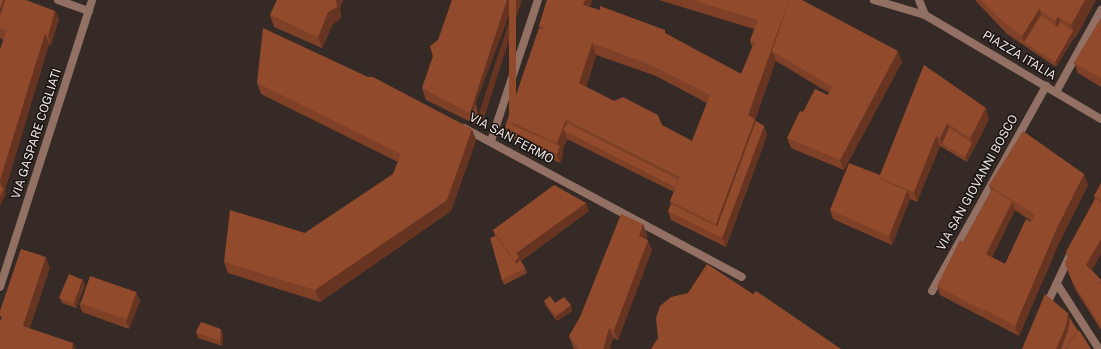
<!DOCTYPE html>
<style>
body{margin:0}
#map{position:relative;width:1101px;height:349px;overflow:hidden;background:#352a26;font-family:"Public Sans",sans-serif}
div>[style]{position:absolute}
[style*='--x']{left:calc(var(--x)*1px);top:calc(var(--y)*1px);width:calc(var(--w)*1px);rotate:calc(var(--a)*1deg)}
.street>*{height:8px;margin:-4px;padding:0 4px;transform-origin:4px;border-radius:4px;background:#927063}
.wall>*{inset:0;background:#7e4027}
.shaded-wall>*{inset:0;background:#663420}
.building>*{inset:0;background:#924a2d;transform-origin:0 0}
span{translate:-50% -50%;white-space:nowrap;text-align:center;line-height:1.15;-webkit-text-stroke:3px #191412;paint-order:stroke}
.street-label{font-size:12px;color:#eee7e4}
</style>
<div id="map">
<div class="street">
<i style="--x:58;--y:0;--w:33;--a:20"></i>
<i style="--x:874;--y:0;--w:53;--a:16.4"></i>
<i style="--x:925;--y:15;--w:204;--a:30.6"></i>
<i style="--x:919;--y:0;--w:16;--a:68"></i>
<i style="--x:1056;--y:92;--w:94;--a:-61.2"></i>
<i style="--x:464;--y:128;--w:315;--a:28.2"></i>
<i style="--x:491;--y:141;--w:149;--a:-71.6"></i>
<i style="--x:1057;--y:284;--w:77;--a:57.1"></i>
<i style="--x:0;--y:287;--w:301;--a:-72.2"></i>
<i style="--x:932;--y:291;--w:235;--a:-60.9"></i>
<i style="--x:1046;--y:306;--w:56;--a:-64.8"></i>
</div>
<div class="wall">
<i style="clip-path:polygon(0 0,59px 19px,51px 45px,49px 44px,5px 190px,6px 193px,0 205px,0 50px,4px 40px,0 38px)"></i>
<i style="clip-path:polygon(277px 0,343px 0,340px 8px,341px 18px,333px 24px,322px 48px,274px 27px,270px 15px)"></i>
<i style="clip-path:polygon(452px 0,481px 127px,426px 100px,422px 88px)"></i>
<i style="clip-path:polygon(evenodd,547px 0,592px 0,590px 7px,666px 34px,741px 74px,752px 47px,750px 41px,754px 29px,659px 0,802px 0,902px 62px,844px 170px,791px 148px,787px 138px,803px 112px,828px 95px,829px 93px,776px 61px,776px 60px,755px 120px,756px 121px,764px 126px,767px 135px,726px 247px,671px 220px,668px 211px,671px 204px,670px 201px,674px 192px,567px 139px,562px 152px,563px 155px,560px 163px,508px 136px,505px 127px,540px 28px,539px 26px,547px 0,596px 55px,656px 76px,707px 103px,692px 141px,586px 87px,596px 55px)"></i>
<i style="clip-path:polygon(975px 0,1096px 0,1076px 37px,1075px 36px,1056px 67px,1007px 34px)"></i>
<i style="clip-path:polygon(1101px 18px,1101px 87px,1078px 73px,1074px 63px)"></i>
<i style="clip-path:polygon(924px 65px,989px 119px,967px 162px,940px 146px,917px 202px,910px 199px,892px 245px,833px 219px,830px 210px,880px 175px)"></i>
<i style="clip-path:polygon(257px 83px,476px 140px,451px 211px,320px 302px,228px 273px,224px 262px,305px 233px,393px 174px,398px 162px,261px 94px)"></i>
<i style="clip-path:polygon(evenodd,1084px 174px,1088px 185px,1059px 243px,1019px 336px,940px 295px,937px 286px,963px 242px,991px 191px,989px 185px,1084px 174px,1015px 210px,1031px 221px,1005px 264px,992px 257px,1015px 210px)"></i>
<i style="clip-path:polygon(1101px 183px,1101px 253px,1092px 270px,1101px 280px,1101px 330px,1075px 289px,1065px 263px,1068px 257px,1066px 252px,1095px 199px,1094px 196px)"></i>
<i style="clip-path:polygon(586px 203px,589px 211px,521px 261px,525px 268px,527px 273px,504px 285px,502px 280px,495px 236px,493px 230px)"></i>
<i style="clip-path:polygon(643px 224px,647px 235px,646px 239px,652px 250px,618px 340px,613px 338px,610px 349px,574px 349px,573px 347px,569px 336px)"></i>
<i style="clip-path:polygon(85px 285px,76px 308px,62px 303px,60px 298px)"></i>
<i style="clip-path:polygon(136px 292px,140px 301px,129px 329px,82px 312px,79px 303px)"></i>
<i style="clip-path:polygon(544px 301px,555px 303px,572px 311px,557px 321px,546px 306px)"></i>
<i style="clip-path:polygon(196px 332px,223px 334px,222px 346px,198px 338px)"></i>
</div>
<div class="shaded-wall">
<i style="clip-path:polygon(3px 0,9px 0,0 27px,0 9px)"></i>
<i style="clip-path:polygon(336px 0,343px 0,340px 8px,341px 18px,333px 24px,322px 48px,318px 37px,328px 12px)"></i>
<i style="clip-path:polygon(507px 0,515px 0,471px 116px,470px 113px)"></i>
<i style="clip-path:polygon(516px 0,522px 0,481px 127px,477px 119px)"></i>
<i style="clip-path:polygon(585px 0,592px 0,587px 16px,583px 5px)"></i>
<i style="clip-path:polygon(789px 0,796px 0,772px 51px,776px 60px,755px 120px,759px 130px,720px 235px,716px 224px,748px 115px)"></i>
<i style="clip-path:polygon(1085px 0,1096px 0,1076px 37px,1071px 25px)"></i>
<i style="clip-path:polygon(1039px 9px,1043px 20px,1024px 42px,1026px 47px,1022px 36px)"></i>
<i style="clip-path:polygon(55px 11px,59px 19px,51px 45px,48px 36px)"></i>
<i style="clip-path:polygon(1058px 16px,1062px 27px,1059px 32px,1055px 21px)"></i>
<i style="clip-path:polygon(1073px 31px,1075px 36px,1056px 67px,1055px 62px)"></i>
<i style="clip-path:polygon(45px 33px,49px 44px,5px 190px,6px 193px,0 205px,0 196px,3px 189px,0 180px)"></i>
<i style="clip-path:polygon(592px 43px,596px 55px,584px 95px,579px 83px)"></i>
<i style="clip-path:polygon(898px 51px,902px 62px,844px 170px,840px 160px)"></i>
<i style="clip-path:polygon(986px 108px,989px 119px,974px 149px,970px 138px)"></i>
<i style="clip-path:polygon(566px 120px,570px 131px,564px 130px,567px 139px,562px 152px,563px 155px,560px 163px,557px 154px,559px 148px,557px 143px)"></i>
<i style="clip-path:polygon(947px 123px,951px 134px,942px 144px,944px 149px,940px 138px)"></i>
<i style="clip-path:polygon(764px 126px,767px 135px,726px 247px,722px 238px)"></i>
<i style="clip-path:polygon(472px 129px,476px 140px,451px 211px,320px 302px,315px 290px)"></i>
<i style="clip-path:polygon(936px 136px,940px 146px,917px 202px,914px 192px)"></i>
<i style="clip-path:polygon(972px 143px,974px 148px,967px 162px,965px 157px)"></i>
<i style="clip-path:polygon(1084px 174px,1088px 185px,1059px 243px,1019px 336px,1015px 326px,1055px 232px)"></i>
<i style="clip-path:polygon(907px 191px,910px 199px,892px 245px,889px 236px)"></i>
<i style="clip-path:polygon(1012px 202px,1015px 210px,989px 263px,986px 254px)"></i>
<i style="clip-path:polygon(586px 203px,589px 211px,521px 261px,518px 269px,515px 261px,516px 253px)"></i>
<i style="clip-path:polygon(643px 224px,647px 235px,643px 247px,639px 236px)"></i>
<i style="clip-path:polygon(1101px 239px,1101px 253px,1090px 273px,1086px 265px)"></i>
<i style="clip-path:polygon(648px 240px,652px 250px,618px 340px,614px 330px)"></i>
<i style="clip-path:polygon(46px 257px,50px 268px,27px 337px,23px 326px)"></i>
<i style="clip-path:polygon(83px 280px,85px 285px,76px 308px,74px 303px)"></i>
<i style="clip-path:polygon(136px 292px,140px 301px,129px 329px,126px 321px)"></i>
<i style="clip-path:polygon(571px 305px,572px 311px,557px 321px,556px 316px)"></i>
<i style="clip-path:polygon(1068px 313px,1072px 323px,1065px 349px,1056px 349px)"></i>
<i style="clip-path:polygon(609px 328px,613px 338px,610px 349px,603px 349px)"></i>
<i style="clip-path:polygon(221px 329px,223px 334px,222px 346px,220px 341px)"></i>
<i style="clip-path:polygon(73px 343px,76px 349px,72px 349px)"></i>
</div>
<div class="building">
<i style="clip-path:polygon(0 0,3px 0,0 9px)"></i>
<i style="clip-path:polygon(5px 0,26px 0,55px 11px,48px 36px,46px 36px,45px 33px,14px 24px,12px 30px,0 25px,0 16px)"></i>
<i style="clip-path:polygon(277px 0,336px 0,337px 7px,328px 12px,318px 37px,270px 15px)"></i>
<i style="clip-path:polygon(452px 0,507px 0,470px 113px,422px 88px,433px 57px,430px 46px,438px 40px)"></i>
<i style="left:509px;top:0;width:7px;height:122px"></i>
<i style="clip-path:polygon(evenodd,547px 0,585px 0,583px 5px,600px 10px,600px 6px,665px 30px,665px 33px,741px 74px,755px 42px,750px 41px,758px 20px,692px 0,789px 0,748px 115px,755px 119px,716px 224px,670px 201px,680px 177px,566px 120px,557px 143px,511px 122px,544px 27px,539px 26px,547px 0,592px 43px,651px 65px,710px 95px,692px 141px,662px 125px,658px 115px,623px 97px,614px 101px,579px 83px,592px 43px)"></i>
<i style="clip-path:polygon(789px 0,802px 0,898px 51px,840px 160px,787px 138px,800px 111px,803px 112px,815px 89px,828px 95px,832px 87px,772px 51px)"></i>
<i style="clip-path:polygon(981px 0,1085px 0,1071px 25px,1058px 16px,1055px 21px,1039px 9px,1022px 36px,1003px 22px)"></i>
<i style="clip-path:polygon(1041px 15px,1057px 27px,1060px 22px,1073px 31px,1055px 62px,1024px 42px)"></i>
<i style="clip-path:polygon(1101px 18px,1101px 78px,1074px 63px)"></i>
<i style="clip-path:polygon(14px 24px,45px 33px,0 180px,0 50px,6px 31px,0 28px,0 25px,12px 30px)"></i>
<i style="clip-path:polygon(263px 28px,368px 77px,373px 77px,472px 129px,447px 200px,315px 290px,224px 262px,230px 210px,305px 233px,393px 174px,401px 154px,257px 83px)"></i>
<i style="clip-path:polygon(539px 28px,543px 30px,511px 122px,512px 125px,560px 146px,557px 154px,505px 127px)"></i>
<i style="clip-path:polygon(924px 65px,986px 108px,970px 138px,947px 123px,940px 138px,936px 136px,914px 192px,879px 178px)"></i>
<i style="clip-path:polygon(756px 121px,764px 126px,722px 238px,668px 211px,671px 204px,717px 227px)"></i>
<i style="left:567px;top:123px;width:125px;height:8px;rotate:27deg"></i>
<i style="clip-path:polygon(949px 128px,972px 143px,965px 157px,942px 144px)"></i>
<i style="clip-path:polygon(1023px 131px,1084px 174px,1055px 232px,1015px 326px,984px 309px,1026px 219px,1031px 222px,1035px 215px,989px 185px)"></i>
<i style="clip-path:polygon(849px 163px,880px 175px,879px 178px,879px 179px,907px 191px,889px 236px,830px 210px)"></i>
<i style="clip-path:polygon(1101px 183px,1101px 200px,1094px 196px)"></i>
<i style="clip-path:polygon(554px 185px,586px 203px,516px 253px,519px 257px,515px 261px,493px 230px)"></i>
<i style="clip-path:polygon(0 187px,4px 188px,0 196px)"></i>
<i style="clip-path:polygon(993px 189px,1012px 202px,986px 254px,1005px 264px,984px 309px,984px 311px,937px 286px,960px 240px,963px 242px)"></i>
<i style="clip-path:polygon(1095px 199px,1101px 203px,1101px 239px,1086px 265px,1101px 280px,1099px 282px,1101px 285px,1101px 326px,1072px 281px,1065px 263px,1069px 255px,1066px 252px)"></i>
<i style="clip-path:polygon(621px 214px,643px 224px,639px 236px,648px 240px,614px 330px,609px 328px,603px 349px,579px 349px,569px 336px,580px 317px)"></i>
<i style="clip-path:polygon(496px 236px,516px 264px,520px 260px,525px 268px,502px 280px,490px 238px)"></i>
<i style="clip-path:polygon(21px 249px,46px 257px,23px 326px,73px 343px,72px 349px,0 349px,0 321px,2px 317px,0 316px,0 311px)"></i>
<i style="clip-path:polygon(707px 264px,753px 294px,756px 291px,841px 349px,651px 349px,658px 338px,656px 318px,660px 306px,671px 297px,688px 293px)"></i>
<i style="left:69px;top:274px;width:15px;height:26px;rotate:23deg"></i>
<i style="left:90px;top:276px;width:49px;height:29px;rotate:19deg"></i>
<i style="clip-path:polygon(1045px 294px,1068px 313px,1066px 326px,1056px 349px,1022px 349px)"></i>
<i style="clip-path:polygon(550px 296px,555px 303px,564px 297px,571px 305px,556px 316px,544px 301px)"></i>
<i style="clip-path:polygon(1070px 318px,1078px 331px,1066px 347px,1066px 349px,1061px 349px,1068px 331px)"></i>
<i style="clip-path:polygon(201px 322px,221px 329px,220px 341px,196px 332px)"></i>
<i style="clip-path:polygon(1079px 330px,1091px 349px,1067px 349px,1066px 347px)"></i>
</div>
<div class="street-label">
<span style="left:1019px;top:56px;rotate:31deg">PIAZZA ITALIA</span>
<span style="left:37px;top:134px;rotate:-72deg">VIA GASPARE COGLIATI</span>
<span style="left:511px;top:139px;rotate:28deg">VIA SAN FERMO</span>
<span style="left:978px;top:183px;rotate:-61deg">VIA SAN GIOVANNI BOSCO</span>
</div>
</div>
